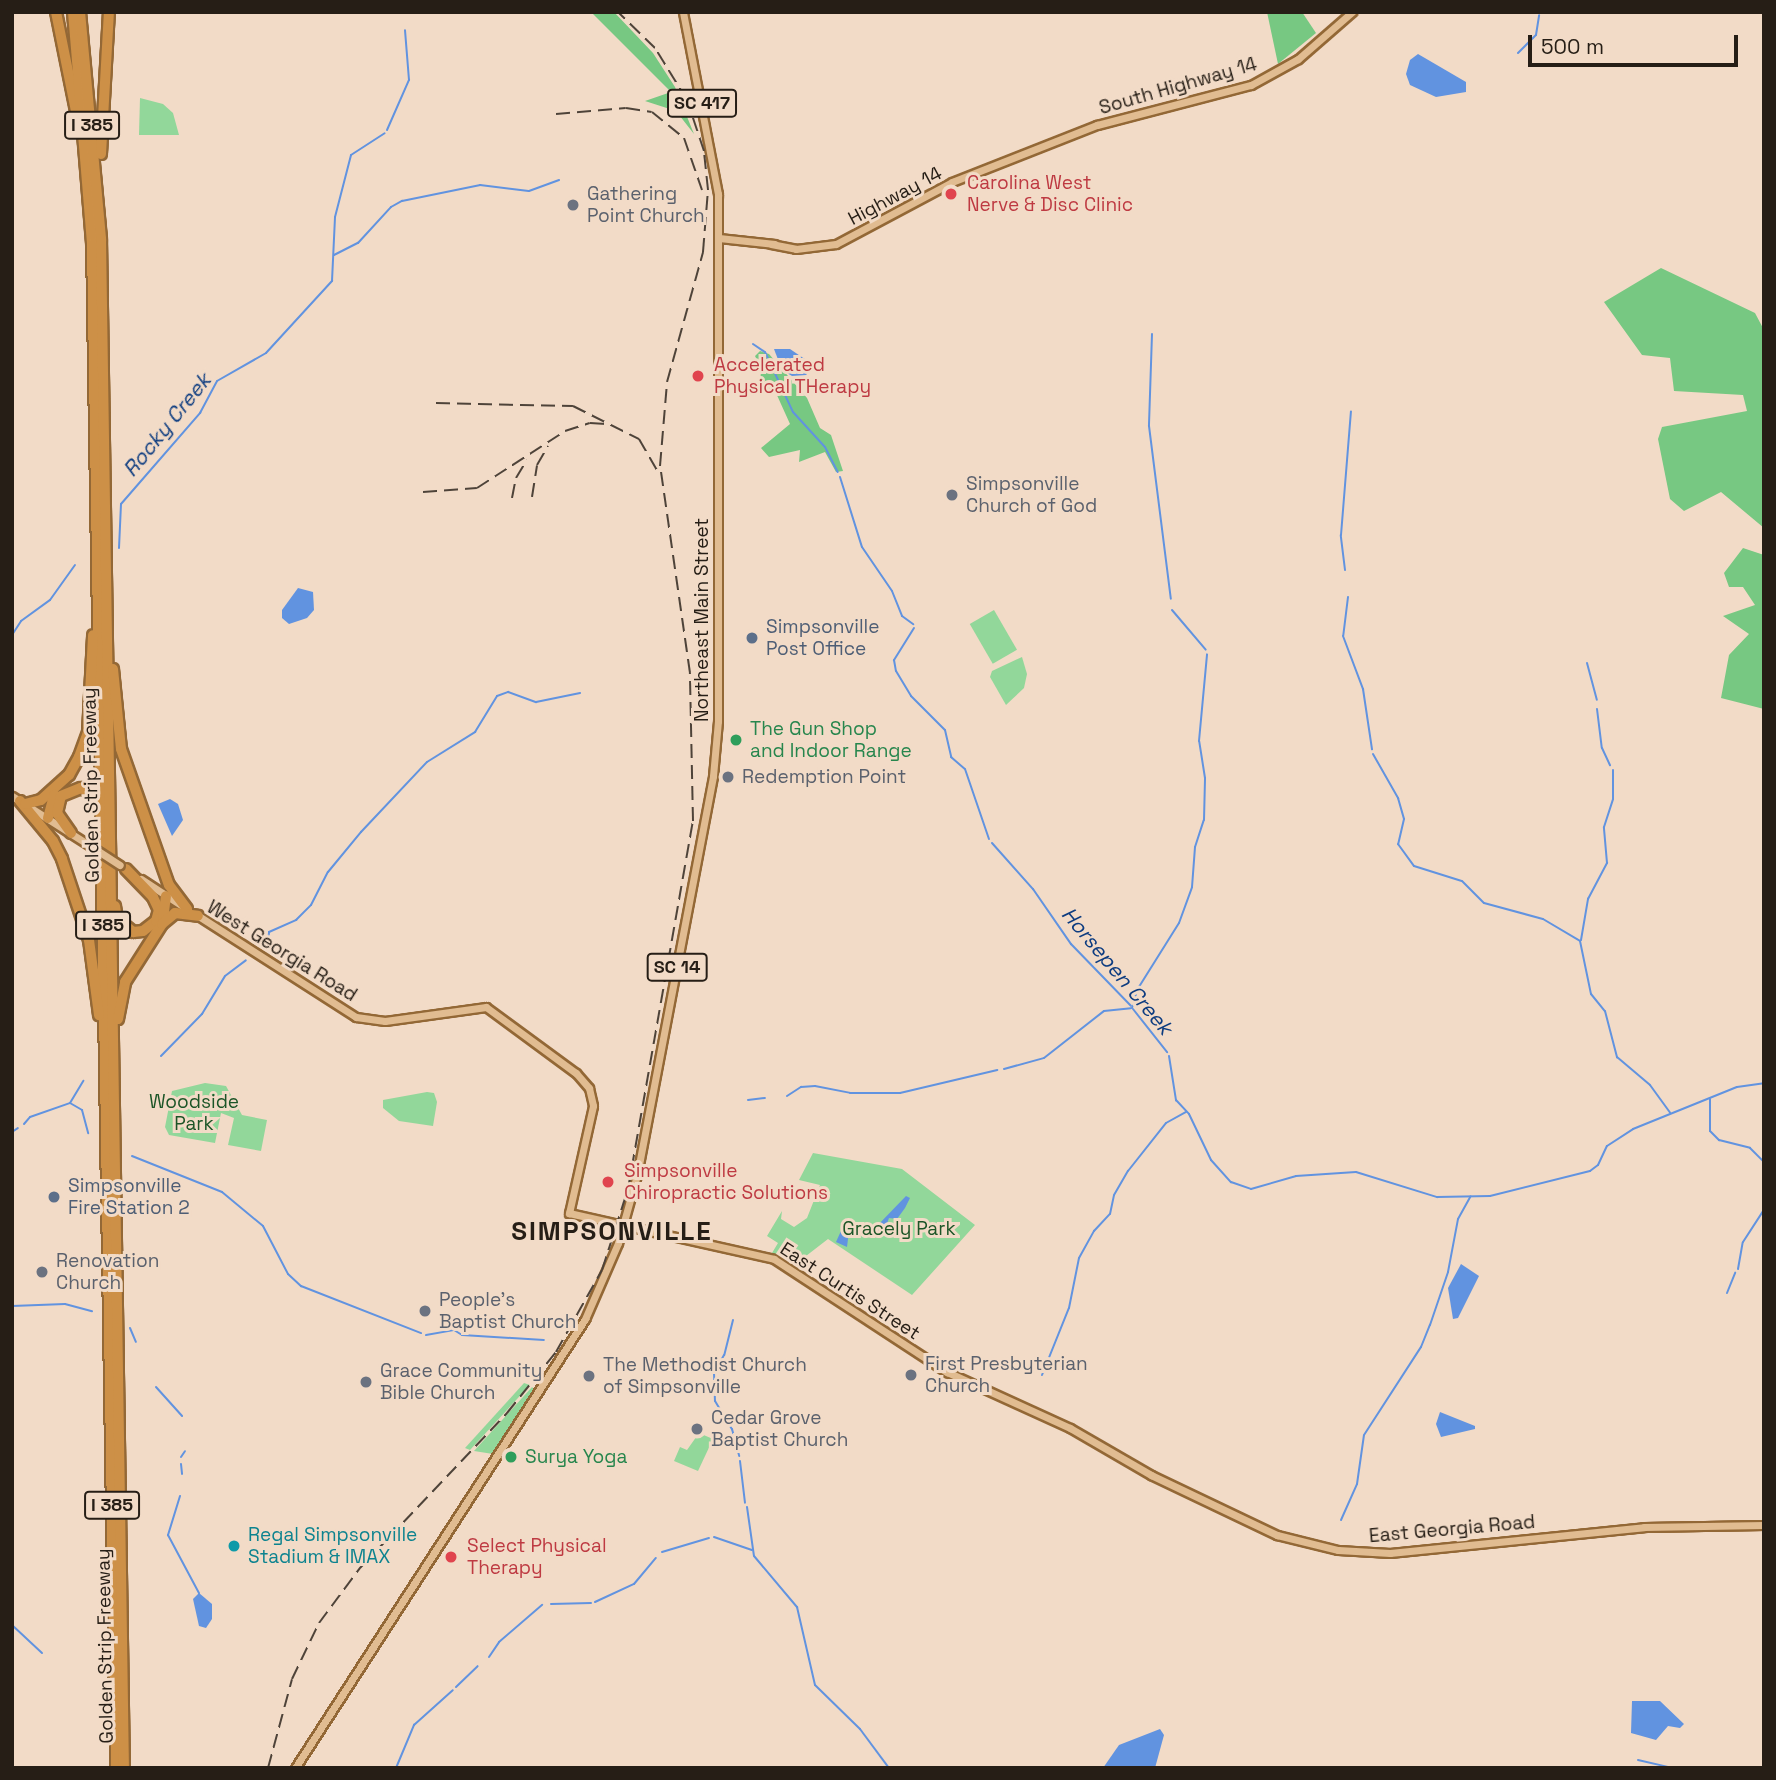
<!DOCTYPE html>
<style>
body{margin:0}
#map{position:relative;width:1776px;height:1780px;overflow:hidden;background:#f2dbc7;font-family:"Space Grotesk",sans-serif}
div>[style]{position:absolute}
[style*='--x']{left:calc(var(--x)*1px);top:calc(var(--y)*1px);width:calc(var(--w)*1px);rotate:calc(var(--a)*1deg)}
.green>*{inset:0;background:#92d79a;transform-origin:0 0}
.forest>*{inset:0;background:#77c882}
.water>*{inset:0;background:#6193e0}
.stream>*{height:2px;margin:-1px;padding:0 1px;transform-origin:1px;border-radius:1px;background:#6193e0}
.roads{filter:drop-shadow(2px 0 #936836) drop-shadow(-2px 0 #936836) drop-shadow(0 2px #936836) drop-shadow(0 -2px #936836)}
.major>*{height:7px;margin:-3.5px;padding:0 3.5px;transform-origin:3.5px;border-radius:3.5px;background:#e1bc91}
.highway>*{height:10px;margin:-5px;padding:0 5px;transform-origin:5px;border-radius:5px;background:#cd9047}
.rail>*{height:2px;margin-top:-1px;transform-origin:0;background:repeating-linear-gradient(90deg,#4e4339 0 14px,transparent 0 21px)}
.bridges{filter:drop-shadow(2px 0 #936836) drop-shadow(-2px 0 #936836) drop-shadow(0 2px #936836) drop-shadow(0 -2px #936836)}
.major-bridge>*{height:7px;margin:-3.5px;padding:0 3.5px;transform-origin:3.5px;border-radius:3.5px;background:#e1bc91}
.dots>*{width:19px;height:19px;translate:-50% -50%;box-sizing:border-box;border:4px solid #f2dbc7;border-radius:50%}
span{translate:-50% -50%;white-space:nowrap;text-align:center;line-height:1.15;-webkit-text-stroke:6px #f2dbc7;paint-order:stroke}
.shield-label span{padding:2px 5px;background:#f2dbc7;border:2px solid;border-radius:5px;-webkit-text-stroke-width:0}
.shield-label{font-size:18px;color:#261e16;font-weight:700}
.street-label{font-size:19px;color:#261e16}
.health-label{font-size:19px;color:#be3a42}
.left{translate:0 -50%;text-align:left}
.worship-label{font-size:19px;color:#5b616d}
.service-label{font-size:19px;color:#4e5e75}
.leisure-label{font-size:19px;color:#27864d}
.park-label{font-size:19px;color:#1c5527}
.culture-label{font-size:19px;color:#0d838f}
.water-label{font-size:21px;color:#0d3c80;font-style:italic}
.district-label{font-size:26px;color:#261e16;font-weight:700;letter-spacing:2px}
.frame{position:absolute;inset:0;border:14px solid #261e16;pointer-events:none}
.scale{position:absolute;left:1528px;top:35px;width:210px;height:32px;box-sizing:border-box;border:4px solid #261e16;border-top:0;padding-left:9px;font-size:21px;line-height:24px;white-space:nowrap;color:#261e16;-webkit-text-stroke:5px #f2dbc7;paint-order:stroke}
</style>
<div id="map">
<div class="green">
<i style="clip-path:polygon(140px 98px,163px 104px,173px 113px,179px 135px,139px 135px)"></i>
<i style="left:994px;top:610px;width:46px;height:28px;rotate:60deg"></i>
<i style="clip-path:polygon(1022px 657px,1027px 674px,1024px 688px,1006px 705px,990px 677px,992px 671px)"></i>
<i style="clip-path:polygon(205px 1083px,226px 1086px,242px 1115px,267px 1120px,261px 1151px,228px 1145px,234px 1118px,221px 1113px,215px 1143px,169px 1135px,165px 1127px,172px 1091px)"></i>
<i style="clip-path:polygon(427px 1092px,434px 1093px,437px 1102px,433px 1126px,399px 1121px,383px 1108px,383px 1100px)"></i>
<i style="clip-path:polygon(813px 1153px,902px 1169px,975px 1225px,912px 1295px,828px 1239px,806px 1256px,799px 1269px,772px 1253px,778px 1243px,767px 1236px,782px 1211px,781px 1219px,794px 1227px,807px 1218px,820px 1185px,799px 1180px)"></i>
<i style="clip-path:polygon(524px 1383px,530px 1385px,470px 1450px,465px 1448px)"></i>
<i style="clip-path:polygon(532px 1387px,535px 1390px,493px 1454px,474px 1451px)"></i>
<i style="clip-path:polygon(699px 1433px,713px 1439px,698px 1471px,674px 1461px,680px 1447px,687px 1450px)"></i>
</div>
<div class="forest">
<i style="clip-path:polygon(591px 12px,614px 12px,653px 53px,675px 87px,694px 134px,676px 111px,645px 101px,671px 92px)"></i>
<i style="clip-path:polygon(1267px 12px,1302px 12px,1316px 33px,1278px 64px)"></i>
<i style="clip-path:polygon(1661px 268px,1755px 313px,1764px 330px,1764px 528px,1721px 492px,1684px 511px,1670px 499px,1658px 439px,1662px 427px,1747px 411px,1743px 395px,1674px 391px,1670px 358px,1642px 355px,1604px 302px)"></i>
<i style="clip-path:polygon(760px 351px,769px 354px,807px 398px,820px 428px,831px 435px,843px 471px,836px 472px,825px 452px,799px 462px,800px 450px,769px 457px,761px 448px,790px 424px,776px 393px,760px 390px,761px 368px,755px 356px)"></i>
<i style="clip-path:polygon(1743px 548px,1764px 555px,1764px 709px,1721px 698px,1729px 655px,1749px 634px,1723px 616px,1755px 605px,1743px 587px,1729px 587px,1724px 573px)"></i>
</div>
<div class="water">
<i style="clip-path:polygon(1418px 54px,1466px 82px,1466px 92px,1436px 97px,1410px 85px,1406px 74px,1410px 60px)"></i>
<i style="clip-path:polygon(774px 349px,790px 349px,815px 366px,806px 375px,792px 376px,782px 370px)"></i>
<i style="clip-path:polygon(298px 588px,313px 592px,314px 610px,307px 618px,289px 624px,282px 618px,282px 610px)"></i>
<i style="clip-path:polygon(170px 799px,178px 804px,183px 820px,172px 836px,158px 804px)"></i>
<i style="clip-path:polygon(906px 1196px,910px 1198px,905px 1208px,897px 1219px,889px 1218px,884px 1232px,871px 1232px,862px 1225px,849px 1231px,847px 1247px,836px 1242px,845px 1222px,877px 1226px)"></i>
<i style="clip-path:polygon(1461px 1264px,1479px 1276px,1458px 1318px,1453px 1319px,1448px 1288px)"></i>
<i style="clip-path:polygon(1440px 1412px,1475px 1426px,1475px 1429px,1441px 1437px,1436px 1424px)"></i>
<i style="clip-path:polygon(199px 1593px,212px 1604px,212px 1619px,206px 1628px,199px 1626px,193px 1599px)"></i>
<i style="clip-path:polygon(1632px 1701px,1660px 1701px,1684px 1724px,1680px 1728px,1668px 1726px,1656px 1740px,1631px 1733px)"></i>
<i style="clip-path:polygon(1160px 1729px,1164px 1735px,1155px 1768px,1103px 1768px,1119px 1745px)"></i>
</div>
<div class="stream">
<i style="--x:1518;--y:53;--w:25;--a:-45"></i>
<i style="--x:1536;--y:35;--w:20;--a:-81"></i>
<i style="--x:387;--y:130;--w:55;--a:-66.3"></i>
<i style="--x:409;--y:80;--w:50;--a:-94.6"></i>
<i style="--x:334;--y:255;--w:27;--a:-27"></i>
<i style="--x:358;--y:243;--w:49;--a:-47.5"></i>
<i style="--x:391;--y:207;--w:13;--a:-29"></i>
<i style="--x:402;--y:201;--w:80;--a:-11.6"></i>
<i style="--x:480;--y:185;--w:49;--a:7"></i>
<i style="--x:529;--y:191;--w:32;--a:-20"></i>
<i style="--x:1152;--y:334;--w:92;--a:91.9"></i>
<i style="--x:1149;--y:426;--w:174;--a:82.8"></i>
<i style="--x:753;--y:344;--w:14;--a:34"></i>
<i style="--x:765;--y:352;--w:66;--a:65"></i>
<i style="--x:793;--y:412;--w:47;--a:47.6"></i>
<i style="--x:825;--y:447;--w:28;--a:63"></i>
<i style="--x:840;--y:477;--w:73;--a:72.6"></i>
<i style="--x:862;--y:547;--w:53;--a:55.7"></i>
<i style="--x:892;--y:591;--w:27;--a:68"></i>
<i style="--x:902;--y:616;--w:14;--a:36"></i>
<i style="--x:119;--y:548;--w:44;--a:-87.4"></i>
<i style="--x:121;--y:504;--w:121;--a:-49"></i>
<i style="--x:200;--y:413;--w:36;--a:-62"></i>
<i style="--x:217;--y:381;--w:56;--a:-29.7"></i>
<i style="--x:266;--y:353;--w:98;--a:-47.5"></i>
<i style="--x:332;--y:281;--w:64;--a:-87.3"></i>
<i style="--x:335;--y:217;--w:64;--a:-75.5"></i>
<i style="--x:351;--y:155;--w:40;--a:-32.9"></i>
<i style="--x:1345;--y:570;--w:35;--a:-97"></i>
<i style="--x:1341;--y:535;--w:124;--a:-85.4"></i>
<i style="--x:1348;--y:597;--w:39;--a:97"></i>
<i style="--x:1343;--y:636;--w:57;--a:69.3"></i>
<i style="--x:1363;--y:689;--w:61;--a:81.5"></i>
<i style="--x:1172;--y:610;--w:52;--a:49.6"></i>
<i style="--x:914;--y:628;--w:38;--a:122"></i>
<i style="--x:894;--y:660;--w:11;--a:80"></i>
<i style="--x:896;--y:671;--w:29;--a:59"></i>
<i style="--x:911;--y:696;--w:48;--a:45"></i>
<i style="--x:945;--y:730;--w:28;--a:77"></i>
<i style="--x:951;--y:757;--w:18;--a:41"></i>
<i style="--x:965;--y:769;--w:74;--a:71.1"></i>
<i style="--x:12;--y:635;--w:17;--a:-57"></i>
<i style="--x:21;--y:621;--w:36;--a:-36"></i>
<i style="--x:50;--y:600;--w:43;--a:-54.5"></i>
<i style="--x:1587;--y:663;--w:38;--a:75"></i>
<i style="--x:1597;--y:709;--w:39;--a:83"></i>
<i style="--x:1602;--y:748;--w:19;--a:65"></i>
<i style="--x:1373;--y:754;--w:51;--a:60.4"></i>
<i style="--x:1398;--y:798;--w:22;--a:74"></i>
<i style="--x:1404;--y:819;--w:26;--a:103"></i>
<i style="--x:1398;--y:844;--w:27;--a:54"></i>
<i style="--x:1414;--y:866;--w:50;--a:17.4"></i>
<i style="--x:1462;--y:881;--w:31;--a:45"></i>
<i style="--x:1484;--y:903;--w:61;--a:15.2"></i>
<i style="--x:1543;--y:919;--w:43;--a:30.7"></i>
<i style="--x:1580;--y:941;--w:54;--a:78.3"></i>
<i style="--x:1591;--y:994;--w:22;--a:51"></i>
<i style="--x:1605;--y:1011;--w:48;--a:75.4"></i>
<i style="--x:1617;--y:1057;--w:43;--a:40.3"></i>
<i style="--x:1650;--y:1085;--w:34;--a:54"></i>
<i style="--x:992;--y:843;--w:62;--a:48.3"></i>
<i style="--x:1033;--y:889;--w:67;--a:55.4"></i>
<i style="--x:1071;--y:944;--w:86;--a:45.9"></i>
<i style="--x:1581;--y:940;--w:42;--a:-80.3"></i>
<i style="--x:1588;--y:899;--w:41;--a:-62.2"></i>
<i style="--x:1607;--y:863;--w:36;--a:-95"></i>
<i style="--x:1604;--y:827;--w:29;--a:-72"></i>
<i style="--x:1613;--y:799;--w:29;--a:-90"></i>
<i style="--x:267;--y:949;--w:17;--a:-83"></i>
<i style="--x:269;--y:932;--w:30;--a:-24"></i>
<i style="--x:296;--y:920;--w:21;--a:-45"></i>
<i style="--x:311;--y:905;--w:37;--a:-63"></i>
<i style="--x:328;--y:872;--w:52;--a:-50.5"></i>
<i style="--x:361;--y:832;--w:96;--a:-46.7"></i>
<i style="--x:427;--y:762;--w:57;--a:-32"></i>
<i style="--x:475;--y:732;--w:42;--a:-58.6"></i>
<i style="--x:497;--y:696;--w:12;--a:-20"></i>
<i style="--x:508;--y:692;--w:30;--a:20"></i>
<i style="--x:536;--y:702;--w:45;--a:-11.6"></i>
<i style="--x:1132;--y:1008;--w:19;--a:-74"></i>
<i style="--x:1137;--y:990;--w:79;--a:-57.9"></i>
<i style="--x:1179;--y:923;--w:38;--a:-70"></i>
<i style="--x:1192;--y:887;--w:40;--a:-85.7"></i>
<i style="--x:1195;--y:847;--w:28;--a:-72"></i>
<i style="--x:1204;--y:820;--w:42;--a:-88.6"></i>
<i style="--x:1205;--y:778;--w:37;--a:-99"></i>
<i style="--x:1199;--y:741;--w:87;--a:-84.7"></i>
<i style="--x:1133;--y:1009;--w:55;--a:51.7"></i>
<i style="--x:161;--y:1056;--w:59;--a:-45.7"></i>
<i style="--x:202;--y:1014;--w:44;--a:-58.8"></i>
<i style="--x:225;--y:976;--w:26;--a:-37"></i>
<i style="--x:1169;--y:1056;--w:45;--a:81"></i>
<i style="--x:1176;--y:1100;--w:19;--a:47"></i>
<i style="--x:1189;--y:1114;--w:51;--a:64.4"></i>
<i style="--x:1211;--y:1160;--w:30;--a:48"></i>
<i style="--x:1231;--y:1182;--w:21;--a:19"></i>
<i style="--x:1251;--y:1189;--w:47;--a:-16.1"></i>
<i style="--x:1296;--y:1176;--w:60;--a:-3.8"></i>
<i style="--x:1356;--y:1172;--w:85;--a:17.2"></i>
<i style="--x:1437;--y:1197;--w:53;--a:-1.1"></i>
<i style="--x:1490;--y:1196;--w:103;--a:-14"></i>
<i style="--x:1590;--y:1171;--w:10;--a:-37"></i>
<i style="--x:1598;--y:1165;--w:21;--a:-65"></i>
<i style="--x:1607;--y:1146;--w:31;--a:-33"></i>
<i style="--x:1633;--y:1129;--w:112;--a:-22"></i>
<i style="--x:1737;--y:1087;--w:27;--a:-8"></i>
<i style="--x:1004;--y:1069;--w:41;--a:-15.4"></i>
<i style="--x:1044;--y:1058;--w:76;--a:-38.1"></i>
<i style="--x:1104;--y:1011;--w:27;--a:-6"></i>
<i style="--x:787;--y:1096;--w:17;--a:-33"></i>
<i style="--x:801;--y:1087;--w:14;--a:-4"></i>
<i style="--x:815;--y:1086;--w:36;--a:11"></i>
<i style="--x:850;--y:1093;--w:50;--a:0"></i>
<i style="--x:900;--y:1093;--w:100;--a:-13.3"></i>
<i style="--x:1710;--y:1099;--w:32;--a:90"></i>
<i style="--x:1710;--y:1131;--w:13;--a:45"></i>
<i style="--x:1719;--y:1140;--w:32;--a:14"></i>
<i style="--x:1750;--y:1148;--w:20;--a:45"></i>
<i style="--x:748;--y:1100;--w:17;--a:-7"></i>
<i style="--x:70;--y:1103;--w:14;--a:30"></i>
<i style="--x:82;--y:1110;--w:24;--a:75"></i>
<i style="--x:24;--y:1124;--w:9;--a:-49"></i>
<i style="--x:30;--y:1117;--w:42;--a:-19.3"></i>
<i style="--x:70;--y:1103;--w:26;--a:-59"></i>
<i style="--x:12;--y:1132;--w:7;--a:-34"></i>
<i style="--x:132;--y:1156;--w:97;--a:21.8"></i>
<i style="--x:222;--y:1192;--w:53;--a:39.7"></i>
<i style="--x:263;--y:1226;--w:54;--a:62.5"></i>
<i style="--x:288;--y:1274;--w:18;--a:43"></i>
<i style="--x:301;--y:1286;--w:129;--a:21.4"></i>
<i style="--x:1738;--y:1269;--w:27;--a:-80"></i>
<i style="--x:1743;--y:1242;--w:38;--a:-57"></i>
<i style="--x:1727;--y:1293;--w:22;--a:-68"></i>
<i style="--x:12;--y:1306;--w:53;--a:-2.2"></i>
<i style="--x:65;--y:1304;--w:28;--a:15"></i>
<i style="--x:733;--y:1320;--w:36;--a:104"></i>
<i style="--x:724;--y:1355;--w:21;--a:119"></i>
<i style="--x:714;--y:1373;--w:28;--a:88"></i>
<i style="--x:715;--y:1401;--w:33;--a:59"></i>
<i style="--x:732;--y:1429;--w:28;--a:75"></i>
<i style="--x:130;--y:1328;--w:15;--a:67"></i>
<i style="--x:426;--y:1335;--w:28;--a:-10"></i>
<i style="--x:454;--y:1330;--w:9;--a:32"></i>
<i style="--x:462;--y:1335;--w:82;--a:3.5"></i>
<i style="--x:1042;--y:1375;--w:72;--a:-68.1"></i>
<i style="--x:1069;--y:1308;--w:51;--a:-78.7"></i>
<i style="--x:1079;--y:1258;--w:31;--a:-61"></i>
<i style="--x:1094;--y:1231;--w:23;--a:-47"></i>
<i style="--x:1110;--y:1214;--w:19;--a:-78"></i>
<i style="--x:1114;--y:1195;--w:28;--a:-60"></i>
<i style="--x:1128;--y:1171;--w:61;--a:-51.6"></i>
<i style="--x:1166;--y:1123;--w:23;--a:-29"></i>
<i style="--x:156;--y:1387;--w:39;--a:48"></i>
<i style="--x:181;--y:1457;--w:7;--a:-56"></i>
<i style="--x:740;--y:1461;--w:42;--a:83.2"></i>
<i style="--x:181;--y:1464;--w:10;--a:84"></i>
<i style="--x:180;--y:1496;--w:41;--a:107.1"></i>
<i style="--x:168;--y:1535;--w:66;--a:61.9"></i>
<i style="--x:747;--y:1507;--w:49;--a:81.9"></i>
<i style="--x:754;--y:1556;--w:67;--a:49.9"></i>
<i style="--x:797;--y:1607;--w:80;--a:77"></i>
<i style="--x:815;--y:1685;--w:63;--a:44.4"></i>
<i style="--x:860;--y:1729;--w:49;--a:53.4"></i>
<i style="--x:1341;--y:1520;--w:39;--a:-66"></i>
<i style="--x:1357;--y:1484;--w:49;--a:-81.9"></i>
<i style="--x:1364;--y:1435;--w:105;--a:-57.1"></i>
<i style="--x:1421;--y:1347;--w:24;--a:-68"></i>
<i style="--x:1430;--y:1325;--w:56;--a:-71.2"></i>
<i style="--x:1448;--y:1272;--w:54;--a:-79.3"></i>
<i style="--x:1458;--y:1219;--w:26;--a:-61"></i>
<i style="--x:714;--y:1537;--w:40;--a:18.9"></i>
<i style="--x:662;--y:1552;--w:49;--a:-16.6"></i>
<i style="--x:595;--y:1602;--w:43;--a:-24.8"></i>
<i style="--x:634;--y:1584;--w:34;--a:-50"></i>
<i style="--x:551;--y:1604;--w:40;--a:-1.4"></i>
<i style="--x:12;--y:1625;--w:41;--a:43"></i>
<i style="--x:489;--y:1657;--w:18;--a:-56"></i>
<i style="--x:499;--y:1642;--w:57;--a:-40.7"></i>
<i style="--x:456;--y:1687;--w:30;--a:-44"></i>
<i style="--x:1638;--y:1760;--w:35;--a:13"></i>
<i style="--x:396;--y:1768;--w:47;--a:-67.3"></i>
<i style="--x:414;--y:1725;--w:52;--a:-41.9"></i>
</div>
<div class="roads">
<div class="major">
<i style="--x:719;--y:238;--w:56;--a:6.1"></i>
<i style="--x:771;--y:244;--w:25;--a:11"></i>
<i style="--x:796;--y:249;--w:40;--a:-7.1"></i>
<i style="--x:836;--y:244;--w:132;--a:-28.1"></i>
<i style="--x:952;--y:182;--w:156;--a:-21.5"></i>
<i style="--x:1097;--y:125;--w:159;--a:-14.6"></i>
<i style="--x:1251;--y:85;--w:54;--a:-29"></i>
<i style="--x:1298;--y:59;--w:72;--a:-41"></i>
<i style="--x:12;--y:796;--w:95;--a:32.5"></i>
<i style="--x:141;--y:879;--w:51;--a:33.1"></i>
<i style="--x:197;--y:915;--w:189;--a:32.7"></i>
<i style="--x:356;--y:1017;--w:29;--a:8"></i>
<i style="--x:385;--y:1021;--w:102;--a:-7.9"></i>
<i style="--x:486;--y:1007;--w:112;--a:36.3"></i>
<i style="--x:576;--y:1073;--w:20;--a:49"></i>
<i style="--x:589;--y:1088;--w:18;--a:77"></i>
<i style="--x:593;--y:1106;--w:110;--a:102.6"></i>
<i style="--x:569;--y:1213;--w:210;--a:12.6"></i>
<i style="--x:774;--y:1259;--w:207;--a:33.2"></i>
<i style="--x:947;--y:1372;--w:135;--a:24.5"></i>
<i style="--x:1070;--y:1428;--w:94;--a:30.1"></i>
<i style="--x:1151;--y:1475;--w:140;--a:25.5"></i>
<i style="--x:1277;--y:1535;--w:63;--a:13.8"></i>
<i style="--x:1338;--y:1550;--w:52;--a:3.3"></i>
<i style="--x:1390;--y:1553;--w:255;--a:-5.8"></i>
<i style="--x:1644;--y:1527;--w:120;--a:-1"></i>
<i style="--x:295;--y:1768;--w:535;--a:-57.14"></i>
<i style="--x:585;--y:1319;--w:83;--a:-66.5"></i>
<i style="--x:618;--y:1243;--w:71;--a:-74.4"></i>
<i style="--x:637;--y:1175;--w:406;--a:-79.2"></i>
<i style="--x:713;--y:776;--w:55;--a:-84.8"></i>
<i style="--x:718;--y:721;--w:527;--a:-90"></i>
<i style="--x:718;--y:194;--w:185;--a:-100.9"></i>
</div>
<div class="highway">
<i style="--x:56;--y:12;--w:111;--a:78.6"></i>
<i style="--x:73;--y:12;--w:233;--a:85.3"></i>
<i style="--x:92;--y:244;--w:1524;--a:89.1"></i>
<i style="--x:80;--y:12;--w:228;--a:84.7"></i>
<i style="--x:101;--y:239;--w:1529;--a:89.14"></i>
<i style="--x:101;--y:154;--w:142;--a:-86.8"></i>
<i style="--x:113;--y:669;--w:80;--a:84.3"></i>
<i style="--x:121;--y:749;--w:144;--a:70.6"></i>
<i style="--x:169;--y:885;--w:30;--a:53"></i>
<i style="--x:20;--y:801;--w:52;--a:50.5"></i>
<i style="--x:53;--y:841;--w:20;--a:63"></i>
<i style="--x:62;--y:859;--w:85;--a:71.6"></i>
<i style="--x:89;--y:940;--w:76;--a:82.4"></i>
<i style="--x:25;--y:804;--w:16;--a:-14"></i>
<i style="--x:41;--y:800;--w:38;--a:-42"></i>
<i style="--x:69;--y:775;--w:21;--a:-61"></i>
<i style="--x:79;--y:757;--w:27;--a:-70"></i>
<i style="--x:88;--y:732;--w:97;--a:-87"></i>
<i style="--x:48;--y:818;--w:24;--a:-75"></i>
<i style="--x:71;--y:833;--w:24;--a:-125"></i>
<i style="--x:57;--y:813;--w:17;--a:-77"></i>
<i style="--x:61;--y:796;--w:22;--a:-22"></i>
<i style="--x:81;--y:788;--w:13;--a:27"></i>
<i style="--x:93;--y:794;--w:11;--a:68"></i>
<i style="--x:115;--y:906;--w:13;--a:81"></i>
<i style="--x:117;--y:919;--w:21;--a:39"></i>
<i style="--x:133;--y:932;--w:10;--a:-6"></i>
<i style="--x:143;--y:931;--w:16;--a:-38"></i>
<i style="--x:156;--y:921;--w:11;--a:-75"></i>
<i style="--x:159;--y:910;--w:14;--a:-115"></i>
<i style="--x:153;--y:897;--w:39;--a:-134"></i>
<i style="--x:163;--y:920;--w:24;--a:-83"></i>
<i style="--x:118;--y:1019;--w:38;--a:-79"></i>
<i style="--x:125;--y:982;--w:69;--a:-57.5"></i>
<i style="--x:162;--y:924;--w:17;--a:-40"></i>
<i style="--x:175;--y:913;--w:23;--a:7"></i>
</div>
</div>
<div class="rail">
<i style="--x:556;--y:114;--w:70;--a:-4.9"></i>
<i style="--x:626;--y:108;--w:26;--a:9"></i>
<i style="--x:652;--y:112;--w:41;--a:39.1"></i>
<i style="--x:684;--y:138;--w:55;--a:70.9"></i>
<i style="--x:436;--y:403;--w:137;--a:1.3"></i>
<i style="--x:573;--y:406;--w:74;--a:26.6"></i>
<i style="--x:639;--y:439;--w:36;--a:60"></i>
<i style="--x:423;--y:492;--w:54;--a:-4.2"></i>
<i style="--x:477;--y:488;--w:105;--a:-32.9"></i>
<i style="--x:565;--y:431;--w:26;--a:-18"></i>
<i style="--x:590;--y:423;--w:16;--a:4"></i>
<i style="--x:532;--y:497;--w:32;--a:-81"></i>
<i style="--x:537;--y:465;--w:22;--a:-60"></i>
<i style="--x:512;--y:498;--w:20;--a:-79"></i>
<i style="--x:516;--y:478;--w:21;--a:-59"></i>
<i style="--x:268;--y:1768;--w:92;--a:-74.9"></i>
<i style="--x:292;--y:1679;--w:62;--a:-64.3"></i>
<i style="--x:319;--y:1623;--w:69;--a:-53.3"></i>
<i style="--x:360;--y:1568;--w:214;--a:-46.5"></i>
<i style="--x:507;--y:1413;--w:78;--a:-51.2"></i>
<i style="--x:556;--y:1352;--w:94;--a:-60.7"></i>
<i style="--x:602;--y:1270;--w:85;--a:-72.2"></i>
<i style="--x:628;--y:1189;--w:374;--a:-80"></i>
<i style="--x:693;--y:821;--w:148;--a:-91.2"></i>
<i style="--x:690;--y:673;--w:209;--a:-98.2"></i>
<i style="--x:660;--y:466;--w:84;--a:-85.2"></i>
<i style="--x:667;--y:382;--w:135;--a:-74.5"></i>
<i style="--x:703;--y:252;--w:62;--a:-85.4"></i>
<i style="--x:708;--y:190;--w:39;--a:-96"></i>
<i style="--x:704;--y:151;--w:54;--a:-108.4"></i>
<i style="--x:687;--y:100;--w:61;--a:-121.6"></i>
<i style="--x:655;--y:48;--w:52;--a:-135.8"></i>
</div>
<div class="bridges">
<div class="major-bridge">
<i style="--x:92;--y:847;--w:33;--a:33"></i>
</div>
</div>
<div class="dots">
<i style="left:951px;top:194px;background:#e0444e"></i>
<i style="left:573px;top:205px;background:#6b7280"></i>
<i style="left:698px;top:376px;background:#e0444e"></i>
<i style="left:952px;top:495px;background:#6b7280"></i>
<i style="left:752px;top:638px;background:#5c6f8a"></i>
<i style="left:736px;top:740px;background:#2e9e5b"></i>
<i style="left:728px;top:777px;background:#6b7280"></i>
<i style="left:608px;top:1182px;background:#e0444e"></i>
<i style="left:54px;top:1197px;background:#5c6f8a"></i>
<i style="left:42px;top:1272px;background:#6b7280"></i>
<i style="left:425px;top:1311px;background:#6b7280"></i>
<i style="left:911px;top:1375px;background:#6b7280"></i>
<i style="left:589px;top:1376px;background:#6b7280"></i>
<i style="left:366px;top:1382px;background:#6b7280"></i>
<i style="left:697px;top:1429px;background:#6b7280"></i>
<i style="left:511px;top:1457px;background:#2e9e5b"></i>
<i style="left:234px;top:1546px;background:#0f9aa8"></i>
<i style="left:451px;top:1557px;background:#e0444e"></i>
</div>
<div class="shield-label">
<span style="left:702px;top:103px">SC 417</span>
<span style="left:92px;top:125px">I 385</span>
<span style="left:103px;top:925px">I 385</span>
<span style="left:677px;top:967px">SC 14</span>
<span style="left:112px;top:1505px">I 385</span>
</div>
<div class="street-label">
<span style="left:1178px;top:86px;rotate:-16deg">South Highway 14</span>
<span style="left:895px;top:196px;rotate:-28deg">Highway 14</span>
<span style="left:702px;top:620px;rotate:-90deg">Northeast Main Street</span>
<span style="left:91px;top:785px;rotate:-91deg">Golden Strip Freeway</span>
<span style="left:282px;top:951px;rotate:32deg">West Georgia Road</span>
<span style="left:850px;top:1291px;rotate:33deg">East Curtis Street</span>
<span style="left:1452px;top:1529px;rotate:-5deg">East Georgia Road</span>
<span style="left:105px;top:1646px;rotate:-91deg">Golden Strip Freeway</span>
</div>
<div class="health-label">
<span class="left" style="left:967px;top:194px">Carolina West<br>Nerve &amp; Disc Clinic</span>
<span class="left" style="left:714px;top:376px">Accelerated<br>Physical THerapy</span>
<span class="left" style="left:624px;top:1182px">Simpsonville<br>Chiropractic Solutions</span>
<span class="left" style="left:467px;top:1557px">Select Physical<br>Therapy</span>
</div>
<div class="worship-label">
<span class="left" style="left:587px;top:205px">Gathering<br>Point Church</span>
<span class="left" style="left:966px;top:495px">Simpsonville<br>Church of God</span>
<span class="left" style="left:742px;top:777px">Redemption Point</span>
<span class="left" style="left:56px;top:1272px">Renovation<br>Church</span>
<span class="left" style="left:439px;top:1311px">People's<br>Baptist Church</span>
<span class="left" style="left:925px;top:1375px">First Presbyterian<br>Church</span>
<span class="left" style="left:603px;top:1376px">The Methodist Church<br>of Simpsonville</span>
<span class="left" style="left:380px;top:1382px">Grace Community<br>Bible Church</span>
<span class="left" style="left:711px;top:1429px">Cedar Grove<br>Baptist Church</span>
</div>
<div class="service-label">
<span class="left" style="left:766px;top:638px">Simpsonville<br>Post Office</span>
<span class="left" style="left:68px;top:1197px">Simpsonville<br>Fire Station 2</span>
</div>
<div class="leisure-label">
<span class="left" style="left:750px;top:740px">The Gun Shop<br>and Indoor Range</span>
<span class="left" style="left:525px;top:1457px">Surya Yoga</span>
</div>
<div class="park-label">
<span style="left:194px;top:1113px">Woodside<br>Park</span>
<span style="left:899px;top:1229px">Gracely Park</span>
</div>
<div class="culture-label">
<span class="left" style="left:248px;top:1546px">Regal Simpsonville<br>Stadium &amp; IMAX</span>
</div>
<div class="water-label">
<span style="left:167px;top:425px;rotate:-51deg">Rocky Creek</span>
<span style="left:1117px;top:971px;rotate:50deg">Horsepen Creek</span>
</div>
<div class="district-label">
<span style="left:612px;top:1232px">SIMPSONVILLE</span>
</div>
<div class="frame"></div>
<div class="scale">500 m</div>
</div>
